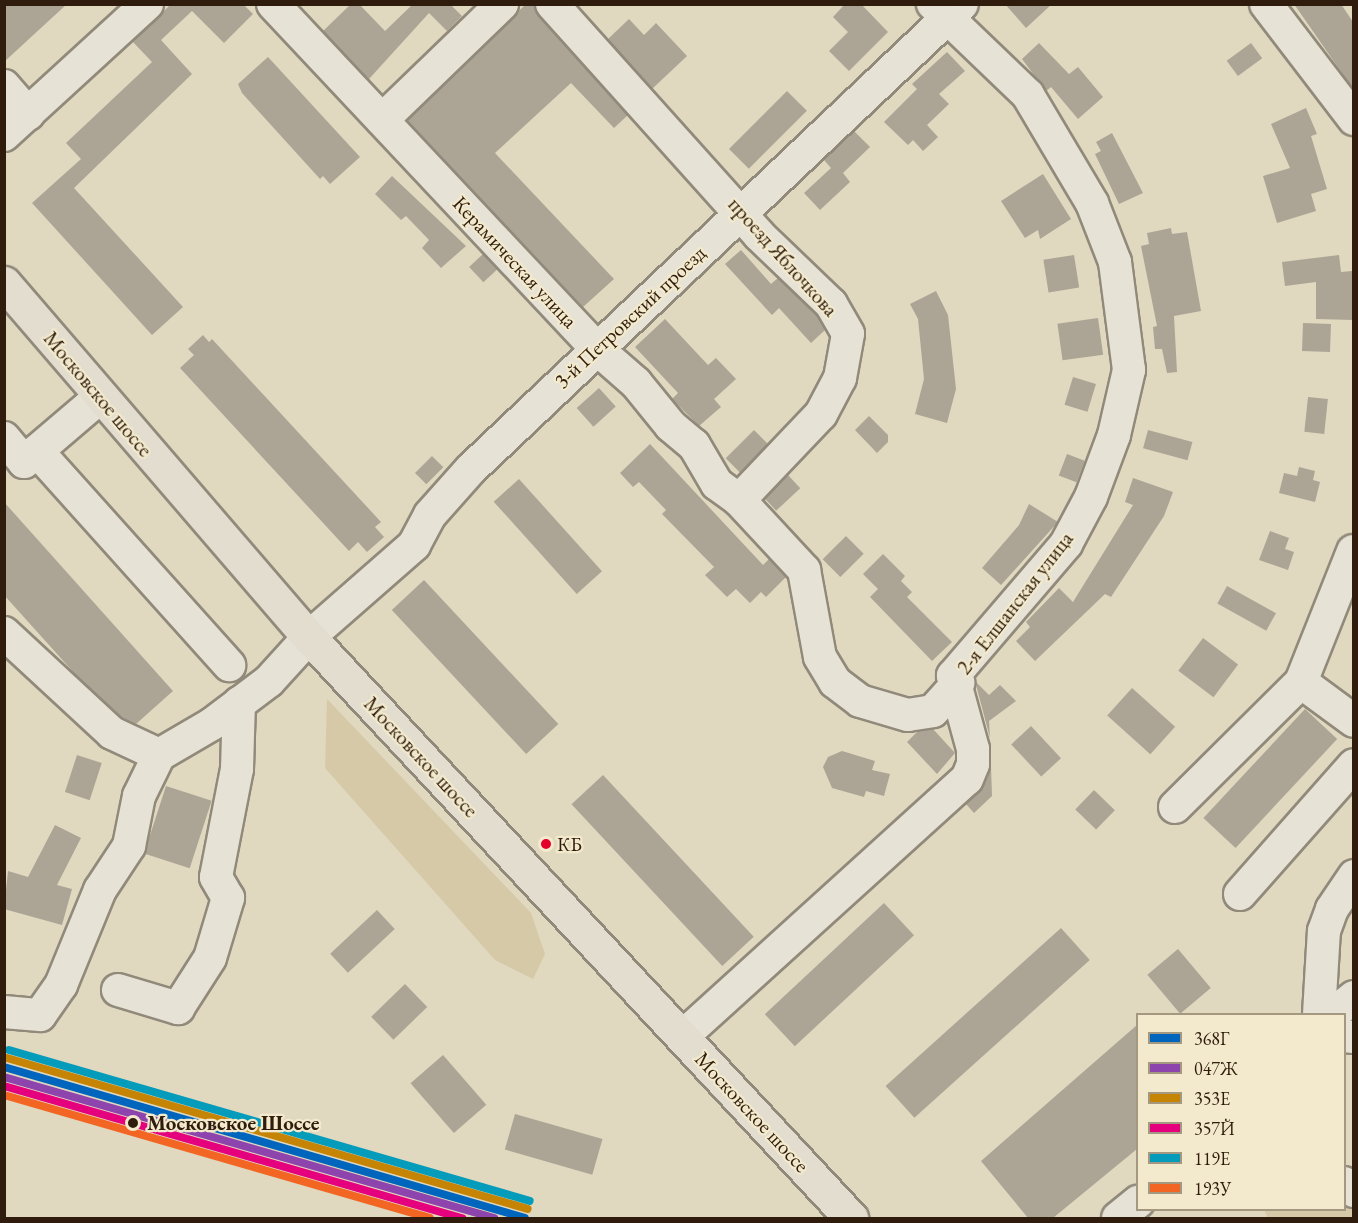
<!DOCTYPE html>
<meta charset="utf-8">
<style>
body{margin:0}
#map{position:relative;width:1358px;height:1223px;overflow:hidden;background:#e0d8bf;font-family:"EB Garamond",serif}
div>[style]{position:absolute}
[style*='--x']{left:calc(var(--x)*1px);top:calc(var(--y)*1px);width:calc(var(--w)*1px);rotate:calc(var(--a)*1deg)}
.green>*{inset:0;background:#d6c9a8}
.building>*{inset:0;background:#aca595;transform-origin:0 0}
.roads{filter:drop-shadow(2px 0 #918a7b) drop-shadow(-2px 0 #918a7b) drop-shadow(0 2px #918a7b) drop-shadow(0 -2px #918a7b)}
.minor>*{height:32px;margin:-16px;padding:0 16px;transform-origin:16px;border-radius:16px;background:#e6e2d5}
.major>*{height:33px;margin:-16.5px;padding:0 16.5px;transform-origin:16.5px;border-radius:16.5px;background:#e2ddce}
.rail-1>*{height:8px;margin:-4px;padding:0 4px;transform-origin:4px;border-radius:4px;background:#0065bd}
.rail-2>*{height:8px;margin:-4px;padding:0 4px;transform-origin:4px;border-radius:4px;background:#8e44ad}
.rail-3>*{height:8px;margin:-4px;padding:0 4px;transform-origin:4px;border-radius:4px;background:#c58403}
.rail-4>*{height:8px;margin:-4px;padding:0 4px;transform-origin:4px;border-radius:4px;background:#e5007d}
.rail-5>*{height:8px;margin:-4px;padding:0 4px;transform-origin:4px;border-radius:4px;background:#059bbb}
.rail-6>*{height:8px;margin:-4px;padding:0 4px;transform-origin:4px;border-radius:4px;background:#f26522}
.dots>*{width:16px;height:16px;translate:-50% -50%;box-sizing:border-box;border:3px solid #f3eacd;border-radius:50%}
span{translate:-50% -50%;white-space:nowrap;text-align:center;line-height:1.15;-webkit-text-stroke:4.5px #f3eacd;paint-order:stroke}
.bus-label{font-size:20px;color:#2f1c0c}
.left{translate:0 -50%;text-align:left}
.street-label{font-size:21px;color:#2f1c0c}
.stop-label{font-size:21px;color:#2f1c0c;font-weight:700}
.frame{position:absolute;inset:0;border:6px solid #2f1c0c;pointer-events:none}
.legend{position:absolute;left:1136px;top:1013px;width:210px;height:198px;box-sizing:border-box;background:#f3eacd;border:2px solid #a59880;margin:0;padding:8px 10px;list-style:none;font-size:18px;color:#2f1c0c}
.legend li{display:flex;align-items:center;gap:12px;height:30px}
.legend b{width:30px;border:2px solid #a59880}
</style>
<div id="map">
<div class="green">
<i style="clip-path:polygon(327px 699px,531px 913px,545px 954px,533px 979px,495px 960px,325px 768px)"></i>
<i style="clip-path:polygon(1345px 1198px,1353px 1205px,1353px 1218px,1268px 1218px,1264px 1210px,1344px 1210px)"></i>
</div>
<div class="building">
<i style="clip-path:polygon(4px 4px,67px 4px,4px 62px)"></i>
<i style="clip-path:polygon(171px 4px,243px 4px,253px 14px,224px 43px,192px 11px,161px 40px,192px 74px,74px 188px,183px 307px,152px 335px,32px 203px,81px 159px,66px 143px,152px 62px,133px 42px)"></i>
<i style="clip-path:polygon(351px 4px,359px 4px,385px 31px,413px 4px,450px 4px,462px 16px,447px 31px,429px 13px,369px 79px,323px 31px)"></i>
<i style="clip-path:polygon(526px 4px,534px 4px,539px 16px,628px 115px,614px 128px,571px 83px,495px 153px,614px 279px,583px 307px,407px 120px)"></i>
<i style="clip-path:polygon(845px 4px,861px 4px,888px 32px,849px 71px,829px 51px,848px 32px,833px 17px)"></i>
<i style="clip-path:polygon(1005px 4px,1052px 4px,1026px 28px)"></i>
<i style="clip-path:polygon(1294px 4px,1341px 4px,1353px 22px,1353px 89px)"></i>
<i style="clip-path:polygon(629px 19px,644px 35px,656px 23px,687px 56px,652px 89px,608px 39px)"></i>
<i style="clip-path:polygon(1039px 43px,1069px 74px,1078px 67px,1103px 97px,1078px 119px,1051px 87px,1046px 91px,1022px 59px)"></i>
<i style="left:1251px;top:43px;width:19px;height:30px;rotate:54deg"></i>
<i style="clip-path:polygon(947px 52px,965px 71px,939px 94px,949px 104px,927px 125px,938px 137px,923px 151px,913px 140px,908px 145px,884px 122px,917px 89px,912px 84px)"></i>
<i style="clip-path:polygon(268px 57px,360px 157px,330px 184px,323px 176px,320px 179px,242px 93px,238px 84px)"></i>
<i style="left:787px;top:91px;width:28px;height:82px;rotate:45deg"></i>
<i style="clip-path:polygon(1306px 108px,1317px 134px,1311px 136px,1327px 189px,1311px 194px,1316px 211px,1277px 223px,1263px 176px,1290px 168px,1271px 124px)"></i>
<i style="clip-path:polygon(854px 131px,870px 147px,843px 173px,850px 182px,820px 210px,804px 193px,831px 168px,824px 160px)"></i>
<i style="clip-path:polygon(1112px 133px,1143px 193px,1119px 204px,1095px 154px,1101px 151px,1096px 142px)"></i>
<i style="clip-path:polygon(1043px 174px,1071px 219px,1040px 239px,1038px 230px,1025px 238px,1001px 201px)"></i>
<i style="clip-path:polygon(392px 176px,466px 246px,441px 268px,422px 248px,429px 240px,406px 216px,401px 220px,375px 194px)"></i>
<i style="clip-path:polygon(1171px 228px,1172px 234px,1187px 232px,1201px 311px,1174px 316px,1177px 372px,1167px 373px,1162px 349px,1155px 349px,1153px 327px,1157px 326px,1141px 246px,1149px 244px,1147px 233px)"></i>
<i style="clip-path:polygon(741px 250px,771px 284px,778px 278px,817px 315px,825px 330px,811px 343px,779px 308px,772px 315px,725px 264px)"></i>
<i style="left:483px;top:254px;width:21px;height:19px;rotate:47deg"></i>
<i style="left:1074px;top:255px;width:33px;height:31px;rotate:81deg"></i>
<i style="clip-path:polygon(1339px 255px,1341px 272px,1352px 271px,1353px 320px,1316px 319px,1316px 282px,1285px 286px,1282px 262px)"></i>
<i style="clip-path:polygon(936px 291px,948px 315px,956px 389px,947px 423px,915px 414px,924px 379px,918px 319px,910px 304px)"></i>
<i style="left:1098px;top:318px;width:37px;height:41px;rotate:82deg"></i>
<i style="clip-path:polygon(665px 319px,708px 365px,716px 358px,736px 379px,714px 399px,721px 407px,699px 426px,672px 399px,678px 393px,635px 347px)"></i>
<i style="left:1303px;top:323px;width:28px;height:28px;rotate:2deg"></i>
<i style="clip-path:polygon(203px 335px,209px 342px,212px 339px,381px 522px,375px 527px,384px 537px,367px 552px,358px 542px,349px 551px,180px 368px,194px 355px,188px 349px)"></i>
<i style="left:1073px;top:377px;width:24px;height:29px;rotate:17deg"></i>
<i style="left:599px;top:388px;width:25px;height:30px;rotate:48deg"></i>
<i style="left:1308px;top:397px;width:20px;height:35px;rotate:6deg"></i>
<i style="clip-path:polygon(869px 416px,888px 435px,888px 442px,877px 453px,855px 430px)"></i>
<i style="left:754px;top:430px;width:20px;height:40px;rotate:45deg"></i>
<i style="left:1148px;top:430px;width:46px;height:19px;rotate:15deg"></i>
<i style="clip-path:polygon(650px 444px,763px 565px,769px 559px,786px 577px,766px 597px,761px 592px,750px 603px,736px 589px,727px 597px,705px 575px,714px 567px,662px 514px,666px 510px,639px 482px,633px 487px,620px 473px)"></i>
<i style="left:1067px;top:454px;width:19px;height:23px;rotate:21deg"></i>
<i style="left:432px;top:456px;width:16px;height:24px;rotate:45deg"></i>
<i style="clip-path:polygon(1299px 467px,1315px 471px,1313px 480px,1320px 482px,1315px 502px,1279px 493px,1284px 473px,1297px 476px)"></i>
<i style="left:788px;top:475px;width:18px;height:33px;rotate:47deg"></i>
<i style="clip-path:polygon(1133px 478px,1173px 492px,1164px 516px,1111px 597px,1105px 594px,1035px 661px,1016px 641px,1030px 627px,1026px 622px,1059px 588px,1073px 602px,1133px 505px,1125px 502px)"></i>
<i style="left:519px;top:479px;width:124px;height:34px;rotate:48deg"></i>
<i style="clip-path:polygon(4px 502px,173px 691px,136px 724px,122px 718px,76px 675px,4px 595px)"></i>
<i style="clip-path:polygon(1029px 504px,1058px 522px,1001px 585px,982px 568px,1019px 525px)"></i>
<i style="clip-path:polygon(1270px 531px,1289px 538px,1285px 549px,1294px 552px,1288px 570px,1259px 560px)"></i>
<i style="left:846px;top:536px;width:25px;height:33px;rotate:45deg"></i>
<i style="clip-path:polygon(883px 554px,905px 576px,901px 581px,912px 592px,907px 597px,952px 642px,932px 661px,870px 597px,878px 589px,863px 574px)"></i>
<i style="left:424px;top:580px;width:197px;height:44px;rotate:47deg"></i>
<i style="left:1227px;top:586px;width:56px;height:20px;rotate:29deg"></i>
<i style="left:1203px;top:638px;width:44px;height:41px;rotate:37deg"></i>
<i style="clip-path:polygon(975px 681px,989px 695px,1000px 685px,1016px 701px,989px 721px,990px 738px)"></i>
<i style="left:1132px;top:688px;width:58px;height:37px;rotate:42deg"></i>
<i style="left:1305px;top:709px;width:44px;height:149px;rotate:43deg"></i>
<i style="left:1031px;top:726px;width:44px;height:27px;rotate:47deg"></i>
<i style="clip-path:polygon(933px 729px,955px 753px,937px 774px,907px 742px,917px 732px)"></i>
<i style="clip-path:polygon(842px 751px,875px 761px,872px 770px,890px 774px,884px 796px,866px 791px,864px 797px,832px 788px,823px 767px,828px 757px)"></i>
<i style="left:77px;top:755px;width:26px;height:39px;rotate:18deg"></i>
<i style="clip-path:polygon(991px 767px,992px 796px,974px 813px,966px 804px,983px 786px)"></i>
<i style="left:603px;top:775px;width:221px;height:43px;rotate:47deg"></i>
<i style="left:166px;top:786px;width:48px;height:71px;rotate:18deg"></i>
<i style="left:1094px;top:790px;width:29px;height:27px;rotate:44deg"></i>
<i style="clip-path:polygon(55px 825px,81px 838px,57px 885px,72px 889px,62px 925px,4px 909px,8px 871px,28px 877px)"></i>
<i style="left:884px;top:903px;width:44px;height:163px;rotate:47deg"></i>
<i style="left:377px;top:910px;width:26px;height:64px;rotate:47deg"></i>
<i style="left:1061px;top:928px;width:43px;height:236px;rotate:48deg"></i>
<i style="left:1178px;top:949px;width:51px;height:40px;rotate:50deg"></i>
<i style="left:405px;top:984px;width:32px;height:47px;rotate:46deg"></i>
<i style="clip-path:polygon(1137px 1025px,1137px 1149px,1053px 1218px,1028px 1218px,981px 1161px)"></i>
<i style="left:443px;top:1055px;width:66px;height:43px;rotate:49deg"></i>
<i style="left:515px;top:1114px;width:91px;height:37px;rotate:16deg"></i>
</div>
<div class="roads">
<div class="minor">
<i style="--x:273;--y:4;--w:472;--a:46.8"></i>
<i style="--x:596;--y:348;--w:53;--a:41.2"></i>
<i style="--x:636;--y:383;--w:55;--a:50.9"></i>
<i style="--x:671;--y:426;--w:30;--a:40"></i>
<i style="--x:694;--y:445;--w:45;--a:59.5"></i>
<i style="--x:717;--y:484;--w:27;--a:36"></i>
<i style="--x:739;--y:500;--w:96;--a:47.1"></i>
<i style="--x:804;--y:570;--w:88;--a:79.6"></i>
<i style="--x:820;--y:657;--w:29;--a:59"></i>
<i style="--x:835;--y:682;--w:31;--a:37"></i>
<i style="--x:860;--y:701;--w:50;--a:16.3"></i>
<i style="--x:908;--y:715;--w:25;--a:-9"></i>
<i style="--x:933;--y:711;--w:38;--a:-48"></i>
<i style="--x:552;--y:4;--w:310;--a:48.1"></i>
<i style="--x:759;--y:235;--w:100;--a:43.8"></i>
<i style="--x:831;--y:304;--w:34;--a:60"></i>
<i style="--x:848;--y:334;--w:45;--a:100.3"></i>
<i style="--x:840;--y:378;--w:41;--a:117.8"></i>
<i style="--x:821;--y:414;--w:119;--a:133.6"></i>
<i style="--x:1266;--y:4;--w:145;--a:52.6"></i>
<i style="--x:4;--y:86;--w:37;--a:49"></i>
<i style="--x:382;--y:120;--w:167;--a:-44"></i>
<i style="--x:4;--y:135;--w:194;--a:-42.5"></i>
<i style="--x:4;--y:438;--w:31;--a:50"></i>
<i style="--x:24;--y:462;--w:100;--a:-40.5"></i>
<i style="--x:37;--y:451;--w:288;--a:48.1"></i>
<i style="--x:4;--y:633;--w:147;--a:42.8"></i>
<i style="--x:112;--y:733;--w:52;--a:25.1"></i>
<i style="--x:1301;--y:682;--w:141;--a:-68.3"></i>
<i style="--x:1175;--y:807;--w:177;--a:-44.8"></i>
<i style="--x:1301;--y:682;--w:66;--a:36.3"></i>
<i style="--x:1240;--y:894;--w:172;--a:-48.5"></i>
<i style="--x:118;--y:990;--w:63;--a:16.7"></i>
<i style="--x:178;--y:1008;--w:59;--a:-57.4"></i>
<i style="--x:210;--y:958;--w:63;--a:-73.3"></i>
<i style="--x:228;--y:898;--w:24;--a:-120"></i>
<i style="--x:216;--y:877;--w:110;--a:-79"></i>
<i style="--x:237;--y:769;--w:66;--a:-88.3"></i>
<i style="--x:4;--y:1012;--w:36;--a:5"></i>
<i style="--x:40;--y:1015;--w:37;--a:-55"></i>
<i style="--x:61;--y:985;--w:103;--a:-67.7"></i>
<i style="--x:100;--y:890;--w:53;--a:-56.6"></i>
<i style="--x:129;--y:846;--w:51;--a:-78.7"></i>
<i style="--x:139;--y:796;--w:46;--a:-64"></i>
<i style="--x:159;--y:755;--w:61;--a:-30.3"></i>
<i style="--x:212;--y:724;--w:71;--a:-37"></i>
<i style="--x:269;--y:681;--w:59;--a:-47.7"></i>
<i style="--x:309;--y:637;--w:140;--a:-41.2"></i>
<i style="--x:414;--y:545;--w:34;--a:-62"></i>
<i style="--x:430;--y:515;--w:62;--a:-48.3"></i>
<i style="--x:471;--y:469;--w:676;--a:-43.44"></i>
<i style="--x:1319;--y:1014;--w:83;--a:-86.6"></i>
<i style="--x:1324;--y:931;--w:23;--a:-70"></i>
<i style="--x:1332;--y:909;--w:40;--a:-56"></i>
<i style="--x:1333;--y:1014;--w:27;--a:-39"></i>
<i style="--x:1344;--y:1036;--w:10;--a:6"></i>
<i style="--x:682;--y:1037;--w:384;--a:-42.2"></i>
<i style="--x:967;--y:779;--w:16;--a:-68"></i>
<i style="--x:973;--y:764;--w:15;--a:-90"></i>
<i style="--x:973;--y:749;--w:76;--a:-105.3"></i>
<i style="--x:953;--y:676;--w:174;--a:-49.4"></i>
<i style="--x:1066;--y:544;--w:53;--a:-62"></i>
<i style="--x:1091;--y:497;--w:66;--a:-69.6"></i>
<i style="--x:1114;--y:435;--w:67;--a:-77"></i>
<i style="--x:1129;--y:370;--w:109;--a:-97.4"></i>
<i style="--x:1115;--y:262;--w:63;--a:-111.3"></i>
<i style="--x:1092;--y:203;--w:126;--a:-120.7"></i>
<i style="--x:1028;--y:95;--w:132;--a:-136.2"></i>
<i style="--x:1344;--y:1183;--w:13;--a:39"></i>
<i style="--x:1118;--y:1218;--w:26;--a:-39"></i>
</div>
<div class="major">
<i style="--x:4;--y:283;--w:467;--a:49.3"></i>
<i style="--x:309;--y:637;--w:795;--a:46.99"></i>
</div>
</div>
<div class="rail-1">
<i style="--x:4;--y:1067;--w:542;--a:16.16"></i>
</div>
<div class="rail-2">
<i style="--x:4;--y:1077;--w:510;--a:16.05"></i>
</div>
<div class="rail-3">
<i style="--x:7;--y:1058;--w:542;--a:16.16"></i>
</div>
<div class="rail-4">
<i style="--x:4;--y:1086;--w:477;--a:16.1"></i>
</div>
<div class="rail-5">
<i style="--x:9;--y:1050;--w:542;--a:16.16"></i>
</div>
<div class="rail-6">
<i style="--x:4;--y:1095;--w:443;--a:16.1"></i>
</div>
<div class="dots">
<i style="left:546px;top:844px;background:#e4002b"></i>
<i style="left:133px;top:1123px;background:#2f1c0c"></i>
</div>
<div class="bus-label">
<span class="left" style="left:557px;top:844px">КБ</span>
</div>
<div class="street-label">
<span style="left:783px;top:257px;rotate:48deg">проезд Яблочкова</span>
<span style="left:515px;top:262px;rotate:47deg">Керамическая улица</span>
<span style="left:630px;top:317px;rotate:-43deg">3-й Петровский проезд</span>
<span style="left:98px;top:394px;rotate:50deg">Московское шоссе</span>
<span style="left:1015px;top:603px;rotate:-52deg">2-я Елшанская улица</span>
<span style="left:421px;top:757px;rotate:47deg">Московское шоссе</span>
<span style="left:752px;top:1112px;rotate:47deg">Московское шоссе</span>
</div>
<div class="stop-label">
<span class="left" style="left:147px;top:1123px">Московское Шоссе</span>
</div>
<div class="frame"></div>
<ul class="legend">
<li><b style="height:8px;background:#0065bd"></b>368Г</li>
<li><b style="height:8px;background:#8e44ad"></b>047Ж</li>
<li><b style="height:8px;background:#c58403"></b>353Е</li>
<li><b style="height:8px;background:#e5007d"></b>357Й</li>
<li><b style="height:8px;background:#059bbb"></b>119Е</li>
<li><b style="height:8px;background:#f26522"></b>193У</li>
</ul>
</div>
